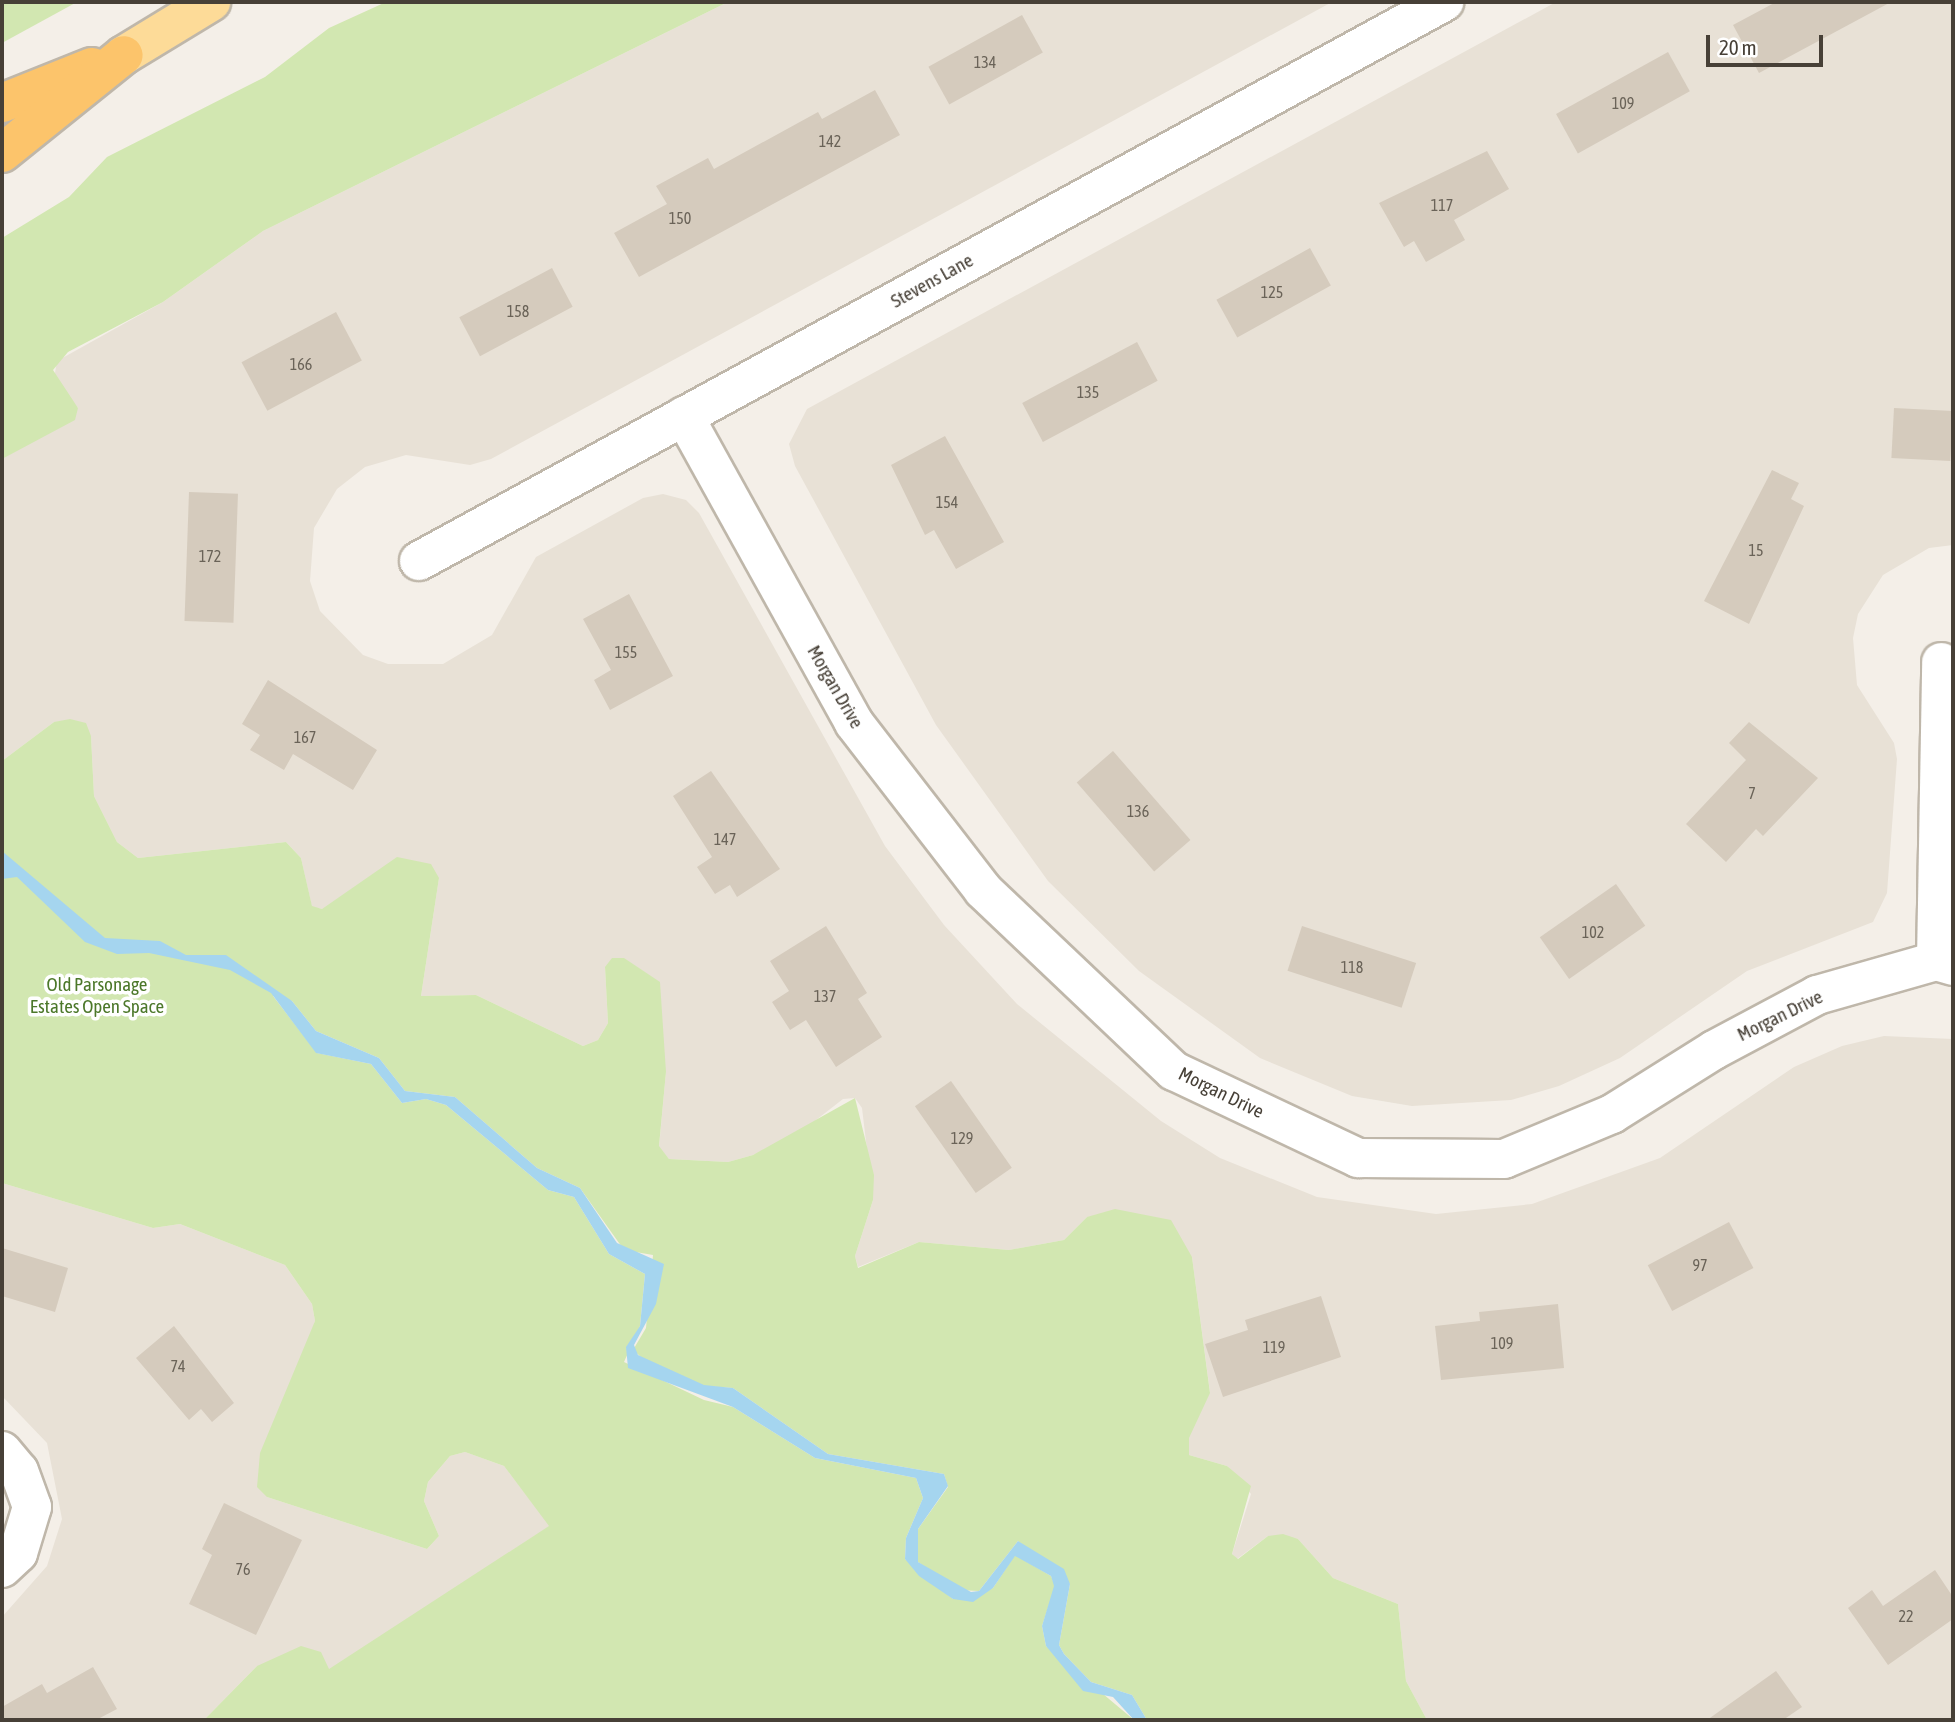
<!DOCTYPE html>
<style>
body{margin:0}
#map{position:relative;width:1955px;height:1722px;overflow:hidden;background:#f4efe8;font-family:"Asap Condensed",sans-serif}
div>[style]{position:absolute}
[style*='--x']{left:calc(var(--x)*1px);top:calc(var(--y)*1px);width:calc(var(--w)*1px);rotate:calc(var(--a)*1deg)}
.residential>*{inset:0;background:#e8e1d6}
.green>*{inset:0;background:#d2e7b1}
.water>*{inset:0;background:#a5d5ef}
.building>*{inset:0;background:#d5cbbd;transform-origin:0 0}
.roads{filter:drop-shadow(2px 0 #bfb7aa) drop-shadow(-2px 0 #bfb7aa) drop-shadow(0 2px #bfb7aa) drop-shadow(0 -2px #bfb7aa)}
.street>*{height:38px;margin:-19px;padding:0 19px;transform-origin:19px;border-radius:19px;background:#fff}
.primary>*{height:38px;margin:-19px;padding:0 19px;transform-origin:19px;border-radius:19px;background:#fddb98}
.highway>*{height:38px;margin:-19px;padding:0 19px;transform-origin:19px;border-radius:19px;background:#fcc46b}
span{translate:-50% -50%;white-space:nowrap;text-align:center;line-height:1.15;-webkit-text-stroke:7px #fff;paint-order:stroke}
.number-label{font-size:16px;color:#6a6358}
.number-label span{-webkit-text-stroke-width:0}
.street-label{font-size:19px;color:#474037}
.park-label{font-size:19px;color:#4c782a}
.frame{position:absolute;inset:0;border:4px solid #474037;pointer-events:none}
.scale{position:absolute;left:1706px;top:35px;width:117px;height:32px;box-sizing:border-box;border:4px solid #474037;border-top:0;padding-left:9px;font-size:21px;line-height:24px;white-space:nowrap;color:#474037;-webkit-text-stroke:5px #fff;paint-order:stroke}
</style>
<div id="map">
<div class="residential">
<i style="clip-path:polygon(728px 2px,1332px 2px,491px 459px,470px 465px,406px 455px,365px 467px,337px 489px,314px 528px,310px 581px,320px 611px,363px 655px,388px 664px,443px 664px,492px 635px,536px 557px,643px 498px,663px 494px,686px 500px,699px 513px,885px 846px,944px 925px,1017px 1004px,1161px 1121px,1220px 1158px,1317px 1197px,1436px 1214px,1532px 1204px,1660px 1158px,1794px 1067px,1842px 1046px,1884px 1036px,1953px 1039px,1953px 1720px,1427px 1720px,1406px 1681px,1398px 1604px,1333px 1578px,1298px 1539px,1268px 1536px,1237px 1559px,1232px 1554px,1251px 1494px,1227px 1466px,1189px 1455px,1188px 1438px,1210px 1392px,1192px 1257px,1087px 1217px,1064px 1240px,1009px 1250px,919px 1242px,858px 1267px,855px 1256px,873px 1200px,862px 1108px,855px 1098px,843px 1099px,793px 1138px,753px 1155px,728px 1162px,669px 1159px,659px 1147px,666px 1072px,605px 967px,608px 1023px,598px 1040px,583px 1046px,476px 995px,421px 996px,439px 878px,322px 909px,312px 907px,301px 858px,286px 842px,138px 858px,117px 842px,94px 796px,91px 736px,54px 722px,2px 761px,2px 459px,78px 408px,54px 379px,57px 361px,163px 302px,263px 231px)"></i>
<i style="clip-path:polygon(1556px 2px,1953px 2px,1953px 545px,1929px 548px,1883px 575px,1858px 614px,1853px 638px,1857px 685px,1894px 743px,1897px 759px,1887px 893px,1873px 922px,1747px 971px,1620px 1058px,1559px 1086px,1511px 1100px,1412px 1106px,1352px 1096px,1260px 1058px,1139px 971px,1048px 881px,936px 725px,795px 466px,789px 444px,807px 409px)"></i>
<i style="clip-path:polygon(2px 1183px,153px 1228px,180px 1224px,285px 1265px,312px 1304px,315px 1321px,267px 1497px,427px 1549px,439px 1536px,424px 1501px,428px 1482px,450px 1456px,465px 1452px,504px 1466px,550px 1526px,329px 1670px,257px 1666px,204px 1720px,2px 1720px,2px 1617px,47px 1566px,62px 1519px,47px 1443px,2px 1396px)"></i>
</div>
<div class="green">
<i style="clip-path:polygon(2px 2px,77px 2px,2px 43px)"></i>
<i style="clip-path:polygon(386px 2px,728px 2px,263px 231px,163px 302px,68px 352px,53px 370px,78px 408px,75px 420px,2px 459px,2px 238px,69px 197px,107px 157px,265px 77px,329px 28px)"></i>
<i style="clip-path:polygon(70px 719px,86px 723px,91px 736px,94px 796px,117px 842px,138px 858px,286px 842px,301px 858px,312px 906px,322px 909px,397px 857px,431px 864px,439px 878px,421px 996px,476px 995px,583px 1046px,598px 1040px,608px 1023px,605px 967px,612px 958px,624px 958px,660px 982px,666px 1072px,659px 1146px,669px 1159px,728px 1162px,753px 1155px,855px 1098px,874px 1175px,873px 1200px,855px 1256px,858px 1268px,919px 1242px,1009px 1250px,1064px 1240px,1087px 1217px,1115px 1209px,1171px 1220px,1192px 1257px,1210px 1393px,1189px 1438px,1189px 1455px,1227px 1466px,1251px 1486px,1232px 1554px,1238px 1559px,1268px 1536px,1283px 1534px,1298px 1539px,1333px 1578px,1398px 1604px,1406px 1681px,1427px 1720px,1147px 1720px,1132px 1695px,1091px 1682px,1064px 1654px,1059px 1645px,1070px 1584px,1018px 1541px,979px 1591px,959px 1590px,918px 1562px,918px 1529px,948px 1487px,944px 1474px,828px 1454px,733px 1388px,704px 1386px,650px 1365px,633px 1350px,646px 1328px,653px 1255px,624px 1250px,580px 1188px,537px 1168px,455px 1097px,405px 1091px,379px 1058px,316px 1031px,292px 1001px,273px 996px,317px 1053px,371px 1064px,402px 1103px,426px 1099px,446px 1105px,548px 1190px,574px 1197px,609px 1254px,645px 1274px,640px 1326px,624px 1362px,704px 1400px,733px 1407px,815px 1458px,916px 1478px,923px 1498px,906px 1538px,905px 1559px,953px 1599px,993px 1588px,1015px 1555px,1051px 1576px,1055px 1586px,1042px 1626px,1046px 1646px,1134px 1720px,204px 1720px,257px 1666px,301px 1646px,321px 1652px,329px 1669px,549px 1526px,504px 1466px,465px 1452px,450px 1456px,428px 1482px,424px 1501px,439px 1536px,427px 1549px,267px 1497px,257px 1487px,260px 1453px,315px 1321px,312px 1304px,285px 1265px,180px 1224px,153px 1228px,2px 1183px,2px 761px,54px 722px)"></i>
</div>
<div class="water">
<i style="clip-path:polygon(2px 851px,105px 938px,160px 941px,186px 955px,226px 955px,292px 1001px,316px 1031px,379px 1058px,405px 1091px,455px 1097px,537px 1168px,580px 1188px,617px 1243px,664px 1264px,656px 1304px,634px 1345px,638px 1355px,704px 1385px,733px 1388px,828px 1454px,944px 1474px,948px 1486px,918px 1529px,918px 1562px,971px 1592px,979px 1591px,1018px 1541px,1064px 1569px,1070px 1584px,1059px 1645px,1064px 1654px,1091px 1682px,1132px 1695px,1147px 1720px,1134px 1720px,1113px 1697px,1083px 1691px,1046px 1646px,1042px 1626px,1054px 1586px,1051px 1576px,1015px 1556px,993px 1588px,973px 1602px,953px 1599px,919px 1576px,905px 1559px,906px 1538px,923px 1498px,916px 1478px,815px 1458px,733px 1407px,628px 1368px,626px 1347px,640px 1326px,645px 1274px,609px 1254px,574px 1197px,548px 1190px,446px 1105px,426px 1099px,402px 1103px,371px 1064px,316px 1053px,271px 993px,230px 970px,149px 953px,117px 954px,85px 942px,17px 877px,2px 879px)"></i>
</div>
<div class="building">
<i style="clip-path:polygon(1776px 2px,1891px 2px,1759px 73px,1733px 25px)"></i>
<i style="left:1022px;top:15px;width:43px;height:107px;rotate:61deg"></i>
<i style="left:1668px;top:52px;width:45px;height:128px;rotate:61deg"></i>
<i style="clip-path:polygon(875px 90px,900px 135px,639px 277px,614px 233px,667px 204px,656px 186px,708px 158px,714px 169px,818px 112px,822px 119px)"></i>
<i style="clip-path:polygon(1487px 151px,1509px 189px,1454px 220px,1465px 240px,1426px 262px,1414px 241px,1404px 247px,1379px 203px)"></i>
<i style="left:1310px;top:248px;width:43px;height:107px;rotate:61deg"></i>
<i style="left:552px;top:268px;width:44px;height:105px;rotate:62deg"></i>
<i style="left:336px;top:312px;width:55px;height:107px;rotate:62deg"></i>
<i style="left:1137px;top:342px;width:44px;height:130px;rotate:62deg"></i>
<i style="left:1894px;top:408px;width:59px;height:50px;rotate:3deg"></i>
<i style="clip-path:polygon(945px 436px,1004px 542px,956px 569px,934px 530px,925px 535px,891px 465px)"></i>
<i style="clip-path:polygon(1772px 470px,1799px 483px,1791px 499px,1804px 506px,1749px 624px,1704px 601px)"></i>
<i style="left:189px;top:492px;width:49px;height:129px;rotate:2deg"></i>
<i style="clip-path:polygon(629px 594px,673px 676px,610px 710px,594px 680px,611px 670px,583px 619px)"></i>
<i style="clip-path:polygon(268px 680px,377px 750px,353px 790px,293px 754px,284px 770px,250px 750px,260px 735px,242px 724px)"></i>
<i style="clip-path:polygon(1749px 722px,1818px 778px,1763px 836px,1756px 829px,1726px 862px,1686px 824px,1746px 760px,1729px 743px)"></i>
<i style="left:1113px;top:751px;width:118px;height:48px;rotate:49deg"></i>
<i style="clip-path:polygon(711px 771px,780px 869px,737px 897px,730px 885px,715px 894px,697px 867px,712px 857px,673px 796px)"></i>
<i style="left:1616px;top:884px;width:51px;height:93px;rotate:55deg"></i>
<i style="clip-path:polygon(826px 926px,867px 993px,858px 999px,882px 1037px,836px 1067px,806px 1020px,790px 1030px,772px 1002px,789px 991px,770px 961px)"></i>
<i style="left:1302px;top:926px;width:120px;height:47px;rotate:18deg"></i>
<i style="left:951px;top:1081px;width:106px;height:44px;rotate:55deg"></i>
<i style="left:1729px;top:1222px;width:52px;height:92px;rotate:62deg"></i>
<i style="clip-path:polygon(2px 1248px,68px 1268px,55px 1312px,2px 1296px)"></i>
<i style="clip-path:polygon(1321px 1296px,1341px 1357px,1223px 1397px,1205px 1344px,1248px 1330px,1245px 1320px)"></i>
<i style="clip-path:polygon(1558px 1304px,1564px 1368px,1441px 1380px,1435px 1326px,1480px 1321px,1479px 1312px)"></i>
<i style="clip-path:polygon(174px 1326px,234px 1403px,212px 1422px,201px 1409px,189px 1420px,136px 1358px)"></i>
<i style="clip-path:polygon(224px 1503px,302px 1540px,256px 1635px,189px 1604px,212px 1555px,202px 1549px)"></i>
<i style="clip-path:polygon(1935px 1570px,1953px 1597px,1953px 1619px,1888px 1665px,1848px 1608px,1872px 1590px,1883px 1606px)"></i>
<i style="clip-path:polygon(93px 1667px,117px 1709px,96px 1720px,2px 1720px,2px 1707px,42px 1684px,47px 1693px)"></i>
<i style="clip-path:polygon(1776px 1671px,1802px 1707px,1783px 1720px,1707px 1720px)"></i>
</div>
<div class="roads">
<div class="street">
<i style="--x:684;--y:416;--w:351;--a:61"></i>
<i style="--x:854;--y:723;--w:211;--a:52.3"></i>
<i style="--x:983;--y:890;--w:263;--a:43.5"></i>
<i style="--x:1174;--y:1071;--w:204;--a:25.3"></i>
<i style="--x:1358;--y:1158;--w:146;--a:0.4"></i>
<i style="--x:1504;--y:1159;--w:117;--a:-22.6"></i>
<i style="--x:1612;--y:1114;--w:120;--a:-32.1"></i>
<i style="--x:1714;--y:1050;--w:117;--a:-28.1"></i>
<i style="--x:1817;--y:995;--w:124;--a:-15.9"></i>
<i style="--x:1936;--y:961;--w:18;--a:16"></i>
<i style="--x:419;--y:561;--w:1168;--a:-28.61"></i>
<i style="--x:1936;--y:961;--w:299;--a:-89"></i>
<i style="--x:2;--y:1451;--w:26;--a:50"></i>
<i style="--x:19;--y:1471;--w:38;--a:70"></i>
<i style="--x:32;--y:1507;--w:48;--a:106.9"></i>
<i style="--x:18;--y:1553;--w:22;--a:137"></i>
</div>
<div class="primary">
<i style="--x:124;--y:55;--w:102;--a:-31.3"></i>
</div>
<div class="highway">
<i style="--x:2;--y:103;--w:97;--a:-21.8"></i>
<i style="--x:2;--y:153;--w:156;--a:-38.8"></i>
</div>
</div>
<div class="number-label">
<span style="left:985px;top:62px">134</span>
<span style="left:1623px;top:103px">109</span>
<span style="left:830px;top:141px">142</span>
<span style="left:1442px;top:205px">117</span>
<span style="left:680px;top:218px">150</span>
<span style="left:1272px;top:292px">125</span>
<span style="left:518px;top:311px">158</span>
<span style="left:301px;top:364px">166</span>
<span style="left:1088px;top:392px">135</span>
<span style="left:947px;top:502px">154</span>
<span style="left:1756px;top:550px">15</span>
<span style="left:210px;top:556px">172</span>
<span style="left:626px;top:652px">155</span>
<span style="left:305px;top:737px">167</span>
<span style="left:1752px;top:793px">7</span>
<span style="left:1138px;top:811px">136</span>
<span style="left:725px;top:839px">147</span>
<span style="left:1593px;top:932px">102</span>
<span style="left:1352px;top:967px">118</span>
<span style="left:825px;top:996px">137</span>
<span style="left:962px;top:1138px">129</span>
<span style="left:1700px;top:1265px">97</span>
<span style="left:1502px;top:1343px">109</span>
<span style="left:1274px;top:1347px">119</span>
<span style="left:178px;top:1366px">74</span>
<span style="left:243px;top:1569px">76</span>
<span style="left:1906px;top:1616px">22</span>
</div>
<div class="street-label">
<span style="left:932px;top:281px;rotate:-29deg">Stevens Lane</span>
<span style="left:835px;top:687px;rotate:60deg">Morgan Drive</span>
<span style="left:1780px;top:1016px;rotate:-26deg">Morgan Drive</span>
<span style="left:1221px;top:1093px;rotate:26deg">Morgan Drive</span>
</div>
<div class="park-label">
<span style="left:97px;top:996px">Old Parsonage<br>Estates Open Space</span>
</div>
<div class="frame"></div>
<div class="scale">20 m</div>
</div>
